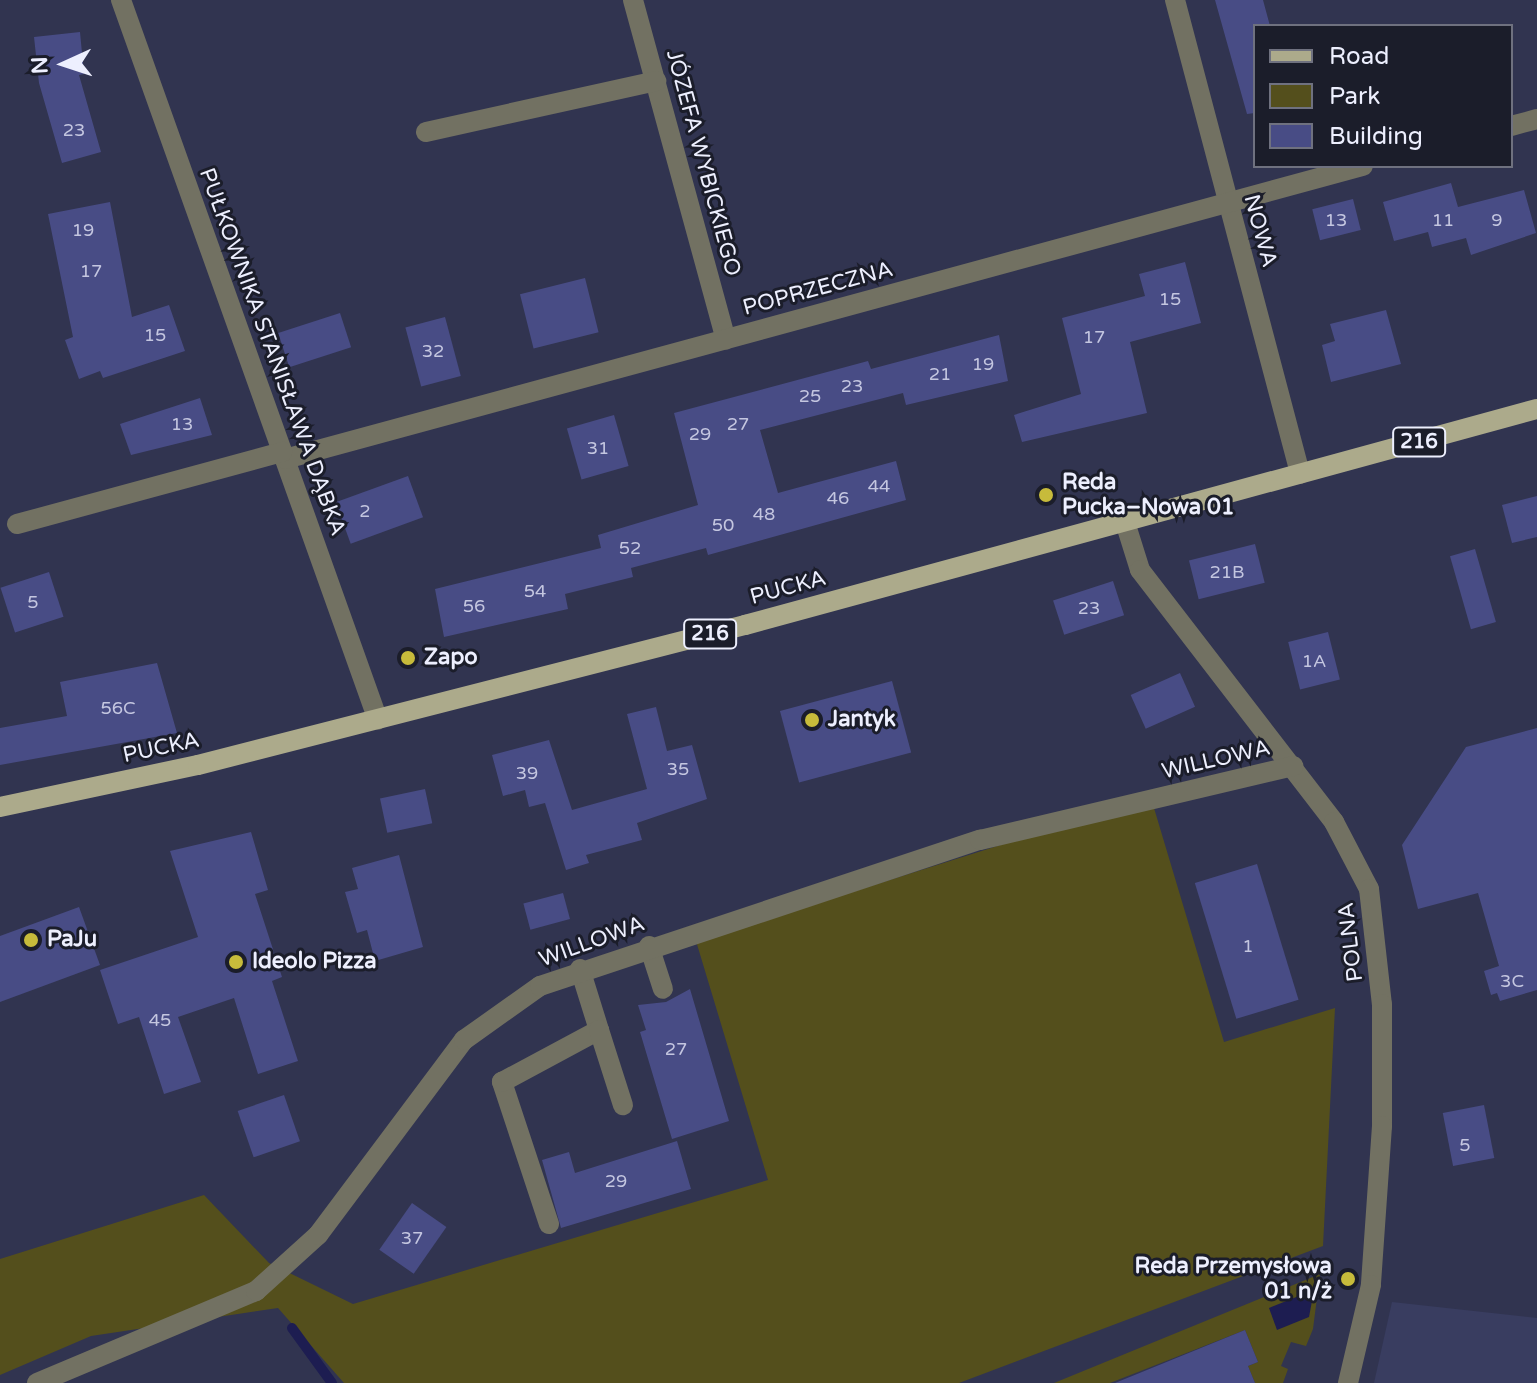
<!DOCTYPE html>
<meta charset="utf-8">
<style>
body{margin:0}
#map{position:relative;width:1537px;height:1383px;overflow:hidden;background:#313450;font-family:"Varela Round",sans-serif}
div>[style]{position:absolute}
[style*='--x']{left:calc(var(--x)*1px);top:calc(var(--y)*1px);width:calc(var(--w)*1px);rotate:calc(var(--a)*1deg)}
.built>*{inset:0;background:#393d60}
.green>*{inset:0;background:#544f1c}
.water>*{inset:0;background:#1d1d51}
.stream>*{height:10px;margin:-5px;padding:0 5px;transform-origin:5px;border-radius:5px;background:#1d1d51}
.building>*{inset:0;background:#484c85;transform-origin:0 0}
.minor>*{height:20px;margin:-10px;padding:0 10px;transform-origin:10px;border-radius:10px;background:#727162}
.major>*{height:20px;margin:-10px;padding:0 10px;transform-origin:10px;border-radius:10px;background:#acaa8b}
.dots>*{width:22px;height:22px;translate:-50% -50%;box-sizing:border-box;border:4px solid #1b1d2a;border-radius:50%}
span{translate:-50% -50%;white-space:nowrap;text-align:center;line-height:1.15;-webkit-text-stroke:6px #1b1d2a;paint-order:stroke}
.number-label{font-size:18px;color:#c4c6e0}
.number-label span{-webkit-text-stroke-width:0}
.shield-label span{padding:2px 6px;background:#1b1d2a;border:2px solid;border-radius:6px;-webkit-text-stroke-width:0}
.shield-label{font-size:20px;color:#edeffe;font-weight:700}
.street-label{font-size:22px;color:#edeffe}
.poi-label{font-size:22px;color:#edeffe;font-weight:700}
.left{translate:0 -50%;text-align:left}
.right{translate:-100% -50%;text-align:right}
.legend{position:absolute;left:1253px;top:24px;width:260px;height:144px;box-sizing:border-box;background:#1b1d2a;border:2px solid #6f717f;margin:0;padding:10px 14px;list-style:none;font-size:24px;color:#edeffe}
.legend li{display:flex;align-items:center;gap:16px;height:40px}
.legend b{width:40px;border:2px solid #6f717f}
.north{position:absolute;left:24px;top:24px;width:80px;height:80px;-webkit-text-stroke:6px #1b1d2a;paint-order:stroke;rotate:267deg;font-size:22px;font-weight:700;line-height:32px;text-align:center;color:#edeffe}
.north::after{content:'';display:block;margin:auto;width:28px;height:36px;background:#edeffe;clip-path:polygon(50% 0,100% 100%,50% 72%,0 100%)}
</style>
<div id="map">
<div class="built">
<i style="clip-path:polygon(1392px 1302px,1537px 1318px,1537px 1383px,1374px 1383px)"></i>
</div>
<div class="green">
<i style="clip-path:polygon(1154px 808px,1224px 1042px,1335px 1008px,1323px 1246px,959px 1383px,344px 1383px,278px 1308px,91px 1336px,0 1375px,0 1259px,204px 1195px,269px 1263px,353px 1304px,768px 1180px,696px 941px,1023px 838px)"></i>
<i style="clip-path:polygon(1320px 1274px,1313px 1329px,1306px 1346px,1291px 1342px,1281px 1366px,1288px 1369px,1283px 1383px,1255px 1383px,1248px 1366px,1258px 1362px,1245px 1330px,1110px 1383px,1054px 1383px)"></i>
</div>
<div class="water">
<i style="clip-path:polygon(1314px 1290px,1309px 1317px,1277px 1330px,1269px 1308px)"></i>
</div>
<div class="stream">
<i style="--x:292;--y:1328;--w:68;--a:54"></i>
</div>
<div class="building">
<i style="clip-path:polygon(1215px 0,1263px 0,1270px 26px,1255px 26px,1255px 113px,1247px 114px)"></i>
<i style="clip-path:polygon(80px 32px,84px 74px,79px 75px,101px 152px,62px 163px,39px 83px,34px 37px)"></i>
<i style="clip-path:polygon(1451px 183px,1458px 207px,1524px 190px,1536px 233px,1471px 255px,1466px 238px,1432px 247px,1428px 232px,1394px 241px,1383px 202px)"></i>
<i style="left:1353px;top:199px;width:32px;height:42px;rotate:76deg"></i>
<i style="clip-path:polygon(110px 202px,132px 317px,169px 305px,185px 351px,103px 378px,100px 371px,79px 379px,65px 340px,73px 337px,48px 214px)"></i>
<i style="clip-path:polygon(1185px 262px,1201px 323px,1130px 342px,1147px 413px,1022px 442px,1014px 415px,1081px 394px,1062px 318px,1145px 296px,1139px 274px)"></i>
<i style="left:585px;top:278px;width:56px;height:67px;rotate:76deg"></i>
<i style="clip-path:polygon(1386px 310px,1401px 364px,1331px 382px,1322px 345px,1335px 341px,1330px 324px)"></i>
<i style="left:340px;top:313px;width:36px;height:65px;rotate:72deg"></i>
<i style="left:445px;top:317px;width:61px;height:41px;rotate:75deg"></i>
<i style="clip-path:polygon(999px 335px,1008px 381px,906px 405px,903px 393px,760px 430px,778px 493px,896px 461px,906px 500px,708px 555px,706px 548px,631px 568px,633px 577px,565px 594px,568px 609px,444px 637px,435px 589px,601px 548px,598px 535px,698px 505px,674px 413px,868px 361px,871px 369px)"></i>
<i style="clip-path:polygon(200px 398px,212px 435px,131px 455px,120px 424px)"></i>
<i style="left:614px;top:415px;width:53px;height:49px;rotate:74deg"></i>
<i style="left:408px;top:476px;width:44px;height:77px;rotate:70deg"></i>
<i style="clip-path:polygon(1537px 496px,1537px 537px,1512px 543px,1502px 505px)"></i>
<i style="left:1255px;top:544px;width:40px;height:68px;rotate:76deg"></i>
<i style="left:1475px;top:549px;width:76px;height:26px;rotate:74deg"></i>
<i style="left:49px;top:572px;width:47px;height:51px;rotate:72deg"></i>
<i style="left:1113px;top:581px;width:36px;height:63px;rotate:72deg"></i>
<i style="left:1328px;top:632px;width:49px;height:41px;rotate:76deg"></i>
<i style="clip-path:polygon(157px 663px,177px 733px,0 765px,0 728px,67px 716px,60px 682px)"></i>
<i style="left:1180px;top:673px;width:37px;height:54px;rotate:66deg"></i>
<i style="left:892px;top:681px;width:74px;height:116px;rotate:75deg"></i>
<i style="clip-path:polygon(656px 707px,667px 751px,692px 745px,707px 799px,637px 823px,642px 840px,586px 855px,589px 863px,566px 870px,545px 803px,529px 807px,525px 790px,503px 796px,492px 755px,549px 740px,572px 810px,647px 789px,627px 714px)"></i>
<i style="clip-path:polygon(1537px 728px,1537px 990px,1500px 1001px,1497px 993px,1491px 995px,1484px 971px,1499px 966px,1478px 893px,1418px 909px,1402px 845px,1466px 747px)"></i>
<i style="left:425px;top:789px;width:35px;height:46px;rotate:78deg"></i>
<i style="clip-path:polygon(251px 832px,268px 890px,255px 894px,282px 977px,272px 981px,298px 1061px,258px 1074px,234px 998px,178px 1017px,201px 1082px,164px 1094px,139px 1017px,118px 1024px,100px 970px,198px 937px,170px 851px)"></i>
<i style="clip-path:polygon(399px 855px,423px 947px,375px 961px,367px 930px,357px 933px,345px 892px,358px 889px,352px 868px)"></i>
<i style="left:1257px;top:864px;width:142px;height:65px;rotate:73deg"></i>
<i style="left:563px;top:893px;width:27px;height:41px;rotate:75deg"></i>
<i style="clip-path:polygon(79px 907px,100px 965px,0 1002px,0 936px)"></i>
<i style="clip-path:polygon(690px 989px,729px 1121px,672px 1139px,640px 1032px,646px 1030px,638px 1005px,666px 1002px)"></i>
<i style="left:284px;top:1095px;width:49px;height:49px;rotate:71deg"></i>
<i style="left:1484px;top:1105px;width:54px;height:42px;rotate:79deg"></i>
<i style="clip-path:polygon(677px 1141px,691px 1189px,561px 1228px,542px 1160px,569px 1152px,575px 1173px)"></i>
<i style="left:412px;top:1203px;width:42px;height:57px;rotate:35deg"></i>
<i style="clip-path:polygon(1245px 1330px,1258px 1362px,1248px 1366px,1255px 1383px,1115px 1383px)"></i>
</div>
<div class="minor">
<i style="--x:121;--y:0;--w:764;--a:70.36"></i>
<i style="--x:633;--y:0;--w:352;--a:74.7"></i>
<i style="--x:1175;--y:0;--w:490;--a:75.2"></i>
<i style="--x:1511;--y:126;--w:27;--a:-15"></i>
<i style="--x:426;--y:132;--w:236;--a:-12.5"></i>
<i style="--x:285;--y:459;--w:1117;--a:-15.21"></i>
<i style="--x:1125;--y:522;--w:50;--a:72.6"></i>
<i style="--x:1140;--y:570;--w:318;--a:52.4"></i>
<i style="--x:1334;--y:822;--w:76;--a:62.4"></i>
<i style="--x:1369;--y:889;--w:116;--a:83.6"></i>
<i style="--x:1382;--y:1004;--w:122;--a:90"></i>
<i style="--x:1382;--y:1126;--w:159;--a:94"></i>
<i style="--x:1371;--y:1285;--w:101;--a:103.2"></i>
<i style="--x:17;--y:524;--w:275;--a:-15.2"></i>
<i style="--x:649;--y:946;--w:45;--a:72"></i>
<i style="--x:580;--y:969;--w:64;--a:72.7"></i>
<i style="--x:549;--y:1224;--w:150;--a:-108.3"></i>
<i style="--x:502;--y:1082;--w:110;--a:-28.2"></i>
<i style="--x:599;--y:1030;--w:79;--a:72.3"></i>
<i style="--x:37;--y:1383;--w:238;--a:-22.8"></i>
<i style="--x:256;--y:1291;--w:84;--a:-42.1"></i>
<i style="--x:318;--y:1235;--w:244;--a:-53.2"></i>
<i style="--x:464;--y:1040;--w:93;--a:-35.4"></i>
<i style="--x:540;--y:986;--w:464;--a:-18.4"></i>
<i style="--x:980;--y:840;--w:322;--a:-13.3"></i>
</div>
<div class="major">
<i style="--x:0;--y:807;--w:202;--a:-12"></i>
<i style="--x:198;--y:765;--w:565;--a:-14.36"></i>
<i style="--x:745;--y:625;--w:821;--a:-15.26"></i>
</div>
<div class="dots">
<i style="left:1046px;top:495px;background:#c7bb3b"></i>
<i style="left:408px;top:658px;background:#c7bb3b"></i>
<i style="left:812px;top:720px;background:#c7bb3b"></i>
<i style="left:31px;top:940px;background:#c7bb3b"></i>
<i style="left:236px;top:962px;background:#c7bb3b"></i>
<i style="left:1348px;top:1279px;background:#c7bb3b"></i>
</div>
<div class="number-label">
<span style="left:74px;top:130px">23</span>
<span style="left:1336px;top:220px">13</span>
<span style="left:1443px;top:220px">11</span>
<span style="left:1497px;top:220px">9</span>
<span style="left:83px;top:230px">19</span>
<span style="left:91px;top:271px">17</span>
<span style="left:1170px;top:299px">15</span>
<span style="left:155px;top:335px">15</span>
<span style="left:1094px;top:337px">17</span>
<span style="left:433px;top:351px">32</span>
<span style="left:983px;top:364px">19</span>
<span style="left:940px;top:374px">21</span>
<span style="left:852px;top:386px">23</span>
<span style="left:810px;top:396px">25</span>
<span style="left:182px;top:424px">13</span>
<span style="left:738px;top:424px">27</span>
<span style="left:700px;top:434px">29</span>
<span style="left:598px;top:448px">31</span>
<span style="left:879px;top:486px">44</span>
<span style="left:838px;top:498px">46</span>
<span style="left:365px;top:511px">2</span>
<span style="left:764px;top:514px">48</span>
<span style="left:723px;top:525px">50</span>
<span style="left:630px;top:548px">52</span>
<span style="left:1227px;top:572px">21B</span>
<span style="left:535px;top:591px">54</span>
<span style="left:33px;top:602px">5</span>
<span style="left:474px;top:606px">56</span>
<span style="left:1089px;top:608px">23</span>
<span style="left:1314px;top:661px">1A</span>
<span style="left:118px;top:708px">56C</span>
<span style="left:678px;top:769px">35</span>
<span style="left:527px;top:773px">39</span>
<span style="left:1248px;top:946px">1</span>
<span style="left:1512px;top:981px">3C</span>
<span style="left:160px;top:1020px">45</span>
<span style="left:676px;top:1049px">27</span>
<span style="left:1465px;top:1145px">5</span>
<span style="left:616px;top:1181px">29</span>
<span style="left:412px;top:1238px">37</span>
</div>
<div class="shield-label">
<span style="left:1419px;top:442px">216</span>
<span style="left:710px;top:634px">216</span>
</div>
<div class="street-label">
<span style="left:703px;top:163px;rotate:75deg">JÓZEFA WYBICKIEGO</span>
<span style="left:1260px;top:231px;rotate:75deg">NOWA</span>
<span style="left:818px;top:289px;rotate:-15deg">POPRZECZNA</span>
<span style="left:272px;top:352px;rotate:70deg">PUŁKOWNIKA STANISŁAWA DĄBKA</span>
<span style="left:788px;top:588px;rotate:-15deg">PUCKA</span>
<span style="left:161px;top:748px;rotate:-12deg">PUCKA</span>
<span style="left:1216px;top:760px;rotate:-13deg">WILLOWA</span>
<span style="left:592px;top:942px;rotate:-20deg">WILLOWA</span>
<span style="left:1351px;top:942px;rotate:-97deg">POLNA</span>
</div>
<div class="poi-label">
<span class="left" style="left:1062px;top:495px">Reda<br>Pucka–Nowa 01</span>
<span class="left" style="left:424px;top:658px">Zapo</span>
<span class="left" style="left:828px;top:720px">Jantyk</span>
<span class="left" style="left:47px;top:940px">PaJu</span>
<span class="left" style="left:252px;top:962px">Ideolo Pizza</span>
<span class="right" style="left:1332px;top:1279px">Reda Przemysłowa<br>01 n/ż</span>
</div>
<ul class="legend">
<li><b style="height:10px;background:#acaa8b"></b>Road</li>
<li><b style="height:22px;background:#544f1c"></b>Park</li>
<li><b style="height:22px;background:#484c85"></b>Building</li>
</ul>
<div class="north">N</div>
</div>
